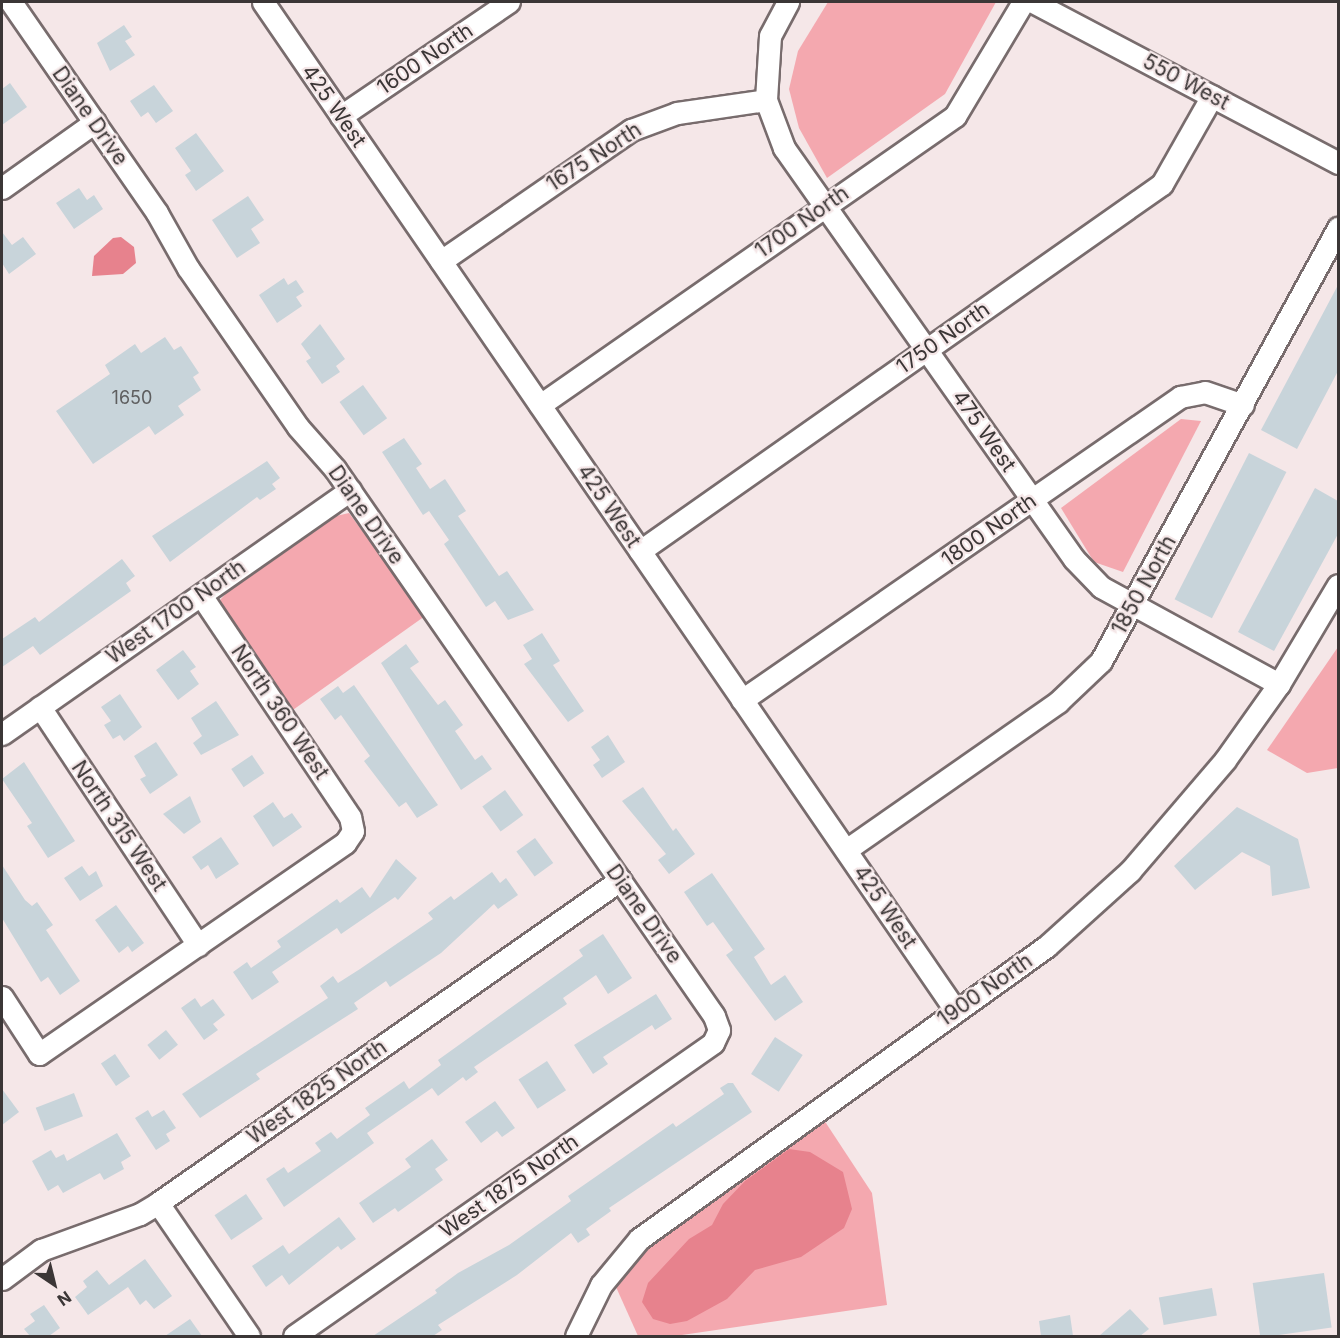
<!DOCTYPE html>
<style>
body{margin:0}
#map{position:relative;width:1340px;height:1338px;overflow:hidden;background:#f5e7e8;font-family:Inter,sans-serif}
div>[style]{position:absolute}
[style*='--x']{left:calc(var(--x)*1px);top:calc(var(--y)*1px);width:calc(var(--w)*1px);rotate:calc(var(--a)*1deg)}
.green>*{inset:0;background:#f4a8af}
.water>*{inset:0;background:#e7828d}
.building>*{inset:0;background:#c8d4da;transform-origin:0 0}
.roads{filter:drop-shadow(2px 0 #786c6d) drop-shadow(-2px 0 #786c6d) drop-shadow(0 2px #786c6d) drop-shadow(0 -2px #786c6d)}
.minor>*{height:21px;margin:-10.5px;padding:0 10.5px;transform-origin:10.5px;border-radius:10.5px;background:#fff}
span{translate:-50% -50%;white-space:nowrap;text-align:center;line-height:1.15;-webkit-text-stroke:4.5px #f5e7e8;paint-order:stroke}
.number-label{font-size:18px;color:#5e5e5f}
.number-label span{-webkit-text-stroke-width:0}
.street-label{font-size:21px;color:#3b3636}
.frame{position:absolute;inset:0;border:3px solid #3b3636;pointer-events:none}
.north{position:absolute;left:24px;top:1254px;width:60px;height:60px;-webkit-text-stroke:4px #f5e7e8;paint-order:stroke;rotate:145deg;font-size:16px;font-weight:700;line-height:24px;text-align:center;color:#3b3636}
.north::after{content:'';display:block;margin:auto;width:21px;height:27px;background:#3b3636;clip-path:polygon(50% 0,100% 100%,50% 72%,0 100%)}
</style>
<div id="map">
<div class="green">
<i style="clip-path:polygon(828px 2px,996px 2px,945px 94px,827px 178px,799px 128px,789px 89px,798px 51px)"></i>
<i style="clip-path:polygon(1181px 419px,1201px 421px,1123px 572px,1094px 562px,1061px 508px)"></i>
<i style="clip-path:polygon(349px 513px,425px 616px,290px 712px,225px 615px,220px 600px,230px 589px,336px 516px)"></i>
<i style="clip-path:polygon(1338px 647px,1338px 768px,1307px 773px,1267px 750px)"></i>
<i style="clip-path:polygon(822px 1117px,872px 1193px,887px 1305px,675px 1336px,638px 1336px,616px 1287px,648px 1243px)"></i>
</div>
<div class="water">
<i style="clip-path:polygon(121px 237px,134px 247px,136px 263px,123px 274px,92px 276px,94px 256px,113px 238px)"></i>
<i style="clip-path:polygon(789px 1149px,810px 1152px,843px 1172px,852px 1209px,844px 1228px,801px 1257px,755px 1270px,727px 1299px,687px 1321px,670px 1324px,653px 1319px,642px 1302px,648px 1283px,689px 1239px,712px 1225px,723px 1204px,745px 1181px)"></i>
</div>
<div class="building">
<i style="clip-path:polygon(124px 25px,132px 37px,125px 41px,135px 55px,110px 71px,97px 43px)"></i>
<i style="clip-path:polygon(10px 83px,27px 107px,2px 125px,2px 89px)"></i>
<i style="clip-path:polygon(154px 85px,173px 111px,156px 123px,148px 112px,141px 117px,130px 101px)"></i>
<i style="clip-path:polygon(196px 133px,224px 171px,196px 191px,185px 175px,191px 171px,175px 148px)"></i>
<i style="clip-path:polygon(79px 188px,87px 200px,94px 195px,103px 209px,74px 229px,56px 203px)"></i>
<i style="clip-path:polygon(248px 196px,264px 220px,251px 229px,260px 243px,237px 258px,212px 220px)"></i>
<i style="clip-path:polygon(2px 232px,12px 245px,23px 237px,36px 254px,9px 274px,2px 263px)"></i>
<i style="clip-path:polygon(284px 278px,288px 285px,296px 280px,304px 292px,296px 297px,302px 306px,277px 323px,259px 295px)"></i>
<i style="clip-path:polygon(1338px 285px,1338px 371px,1297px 449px,1261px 430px)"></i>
<i style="clip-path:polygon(320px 324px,345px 359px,336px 366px,340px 372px,322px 384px,306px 361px,311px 358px,301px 344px)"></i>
<i style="clip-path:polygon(165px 337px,174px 350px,181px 346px,199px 373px,193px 377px,201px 390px,178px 406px,184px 415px,155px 435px,149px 426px,93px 464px,56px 411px,110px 374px,105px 365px,135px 344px,141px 353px)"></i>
<i style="left:363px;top:385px;width:41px;height:29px;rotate:54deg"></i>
<i style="clip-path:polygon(404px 438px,422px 464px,416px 468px,430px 489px,445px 479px,466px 511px,458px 516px,499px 576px,507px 571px,534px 610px,508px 620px,495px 601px,486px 607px,444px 544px,449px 540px,429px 511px,423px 515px,382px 452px)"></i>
<i style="left:1249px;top:453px;width:42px;height:164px;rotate:27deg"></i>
<i style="clip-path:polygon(267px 461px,280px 478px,272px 484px,276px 489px,260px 500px,257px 497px,170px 562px,152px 536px)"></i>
<i style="clip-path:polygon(1315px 488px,1338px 501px,1338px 534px,1274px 651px,1238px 632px)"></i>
<i style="clip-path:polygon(122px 559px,135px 576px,126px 583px,131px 591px,40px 655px,33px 646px,2px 667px,2px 639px,35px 617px,39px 622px)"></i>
<i style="clip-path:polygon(542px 633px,560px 661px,553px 665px,584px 711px,568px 722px,524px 664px,532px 659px,523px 645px)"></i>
<i style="clip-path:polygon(406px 644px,419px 662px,410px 668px,438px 705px,445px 700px,463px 725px,455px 731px,475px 760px,482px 755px,492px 769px,461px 790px,381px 663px)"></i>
<i style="clip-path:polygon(183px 650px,196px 667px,190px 671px,199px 684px,178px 700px,156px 670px)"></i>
<i style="clip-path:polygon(354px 685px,438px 805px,417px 818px,406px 802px,399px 807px,364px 761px,370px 756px,341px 715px,335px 720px,320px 699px,338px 686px,343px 693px)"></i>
<i style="clip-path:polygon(120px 694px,142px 727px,124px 741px,120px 735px,113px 739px,104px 725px,111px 721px,101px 707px)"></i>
<i style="clip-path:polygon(216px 701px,239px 735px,201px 755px,193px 743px,202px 736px,191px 718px)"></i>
<i style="clip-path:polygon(608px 735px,625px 762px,602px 778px,593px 765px,600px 760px,591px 747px)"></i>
<i style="clip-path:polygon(156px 742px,178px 775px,150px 794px,140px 779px,146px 776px,134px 756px)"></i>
<i style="left:252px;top:755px;width:22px;height:25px;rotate:56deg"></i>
<i style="clip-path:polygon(24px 762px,75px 841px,48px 858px,27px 826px,32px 823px,2px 779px)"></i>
<i style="clip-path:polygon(643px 787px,673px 831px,676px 828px,695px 854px,669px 874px,658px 860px,666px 854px,622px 801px)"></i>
<i style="left:505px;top:790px;width:31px;height:28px;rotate:54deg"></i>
<i style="clip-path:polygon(190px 796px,201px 822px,184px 834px,163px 814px)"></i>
<i style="clip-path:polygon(273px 802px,284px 818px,292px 813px,302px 827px,273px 847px,253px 816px)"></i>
<i style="clip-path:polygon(1237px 807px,1298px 839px,1310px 888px,1272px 896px,1270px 866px,1242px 852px,1195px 890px,1174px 866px)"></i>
<i style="clip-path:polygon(221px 837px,239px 864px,216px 879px,208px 865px,201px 870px,192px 857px)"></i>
<i style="left:535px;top:838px;width:31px;height:23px;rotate:54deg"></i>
<i style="clip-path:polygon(396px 859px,417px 878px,398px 900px,395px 897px,341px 934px,337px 928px,272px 972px,279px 982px,252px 1000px,233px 972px,247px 962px,251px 968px,281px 947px,277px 941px,337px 899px,340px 903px,362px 887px,370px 898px)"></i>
<i style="clip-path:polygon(2px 865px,25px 900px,32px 906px,37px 902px,53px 925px,46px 930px,80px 981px,60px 995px,48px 977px,41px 982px,2px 918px)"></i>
<i style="clip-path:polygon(82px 866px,89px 876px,96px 871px,103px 886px,80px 901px,64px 878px)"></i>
<i style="clip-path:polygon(492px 872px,500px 883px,506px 878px,518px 895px,498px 909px,494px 904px,441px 953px,390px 987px,386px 981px,354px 1003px,358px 1009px,256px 1074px,260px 1079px,200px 1118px,182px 1094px,328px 998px,320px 986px,333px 976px,338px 983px,360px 969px,433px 919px,428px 913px,451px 896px,454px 900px)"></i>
<i style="clip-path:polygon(712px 873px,765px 949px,754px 957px,771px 985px,785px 975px,803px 1002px,775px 1021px,726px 955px,733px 950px,713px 922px,707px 926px,684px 892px)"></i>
<i style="clip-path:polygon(116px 905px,144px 943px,132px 952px,128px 946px,119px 953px,95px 920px)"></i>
<i style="clip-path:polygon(603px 934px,632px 978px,608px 994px,596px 975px,563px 998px,567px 1004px,474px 1067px,478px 1072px,466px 1081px,463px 1077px,438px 1096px,432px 1088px,367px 1133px,374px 1143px,284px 1207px,266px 1179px,284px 1167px,288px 1173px,321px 1151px,315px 1143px,331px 1132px,337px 1139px,370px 1115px,365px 1108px,404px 1081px,409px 1089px,441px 1065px,438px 1060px,583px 956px,579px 950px)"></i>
<i style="clip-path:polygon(656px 994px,672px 1019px,655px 1030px,652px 1025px,603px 1057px,608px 1064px,593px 1074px,574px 1045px)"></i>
<i style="clip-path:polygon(195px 998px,201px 1007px,213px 999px,225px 1015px,213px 1024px,218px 1030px,204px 1040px,181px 1008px)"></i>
<i style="left:166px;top:1030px;width:19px;height:24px;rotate:51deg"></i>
<i style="left:775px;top:1037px;width:33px;height:44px;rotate:33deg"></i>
<i style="left:115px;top:1054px;width:27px;height:17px;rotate:56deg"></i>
<i style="left:547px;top:1061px;width:35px;height:34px;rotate:57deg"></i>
<i style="clip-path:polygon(728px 1083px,733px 1083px,752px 1112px,609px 1208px,611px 1211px,586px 1229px,590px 1235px,578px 1243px,571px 1233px,517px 1275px,438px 1325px,442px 1330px,433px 1336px,373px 1336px,437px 1293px,435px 1290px,458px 1273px,509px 1245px,571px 1201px,568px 1196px,673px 1123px,676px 1127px,724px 1094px,720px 1088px)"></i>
<i style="clip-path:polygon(2px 1089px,19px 1112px,2px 1125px)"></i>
<i style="left:74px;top:1093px;width:25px;height:41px;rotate:69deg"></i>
<i style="clip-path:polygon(495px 1101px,515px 1128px,502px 1137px,497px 1131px,481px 1143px,465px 1122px)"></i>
<i style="clip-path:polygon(148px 1110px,152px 1117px,164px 1110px,176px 1128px,166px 1134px,170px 1141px,156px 1150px,135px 1118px)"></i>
<i style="clip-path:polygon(117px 1133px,131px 1156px,121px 1162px,124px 1169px,104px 1180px,100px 1173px,63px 1193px,58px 1185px,48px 1191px,32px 1161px,51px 1150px,56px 1158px,64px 1154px,67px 1161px)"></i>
<i style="clip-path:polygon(432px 1139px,448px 1160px,435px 1169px,443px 1180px,398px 1212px,395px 1208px,373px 1223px,359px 1203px,411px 1167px,405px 1159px)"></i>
<i style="left:246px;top:1194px;width:30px;height:38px;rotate:56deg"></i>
<i style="clip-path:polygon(339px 1217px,356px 1239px,341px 1250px,338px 1246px,289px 1285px,282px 1275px,266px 1287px,252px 1266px,283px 1245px,289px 1254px)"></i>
<i style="clip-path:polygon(145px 1259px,172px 1296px,154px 1309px,146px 1300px,140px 1305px,128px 1287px,88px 1315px,75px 1297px,87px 1287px,83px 1281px,97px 1270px,109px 1285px)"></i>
<i style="left:1324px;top:1273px;width:55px;height:72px;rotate:82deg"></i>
<i style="left:1212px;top:1288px;width:28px;height:54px;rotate:80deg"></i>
<i style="clip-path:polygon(44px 1305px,60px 1328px,49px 1336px,30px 1336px,24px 1329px,35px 1321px,30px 1314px)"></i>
<i style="clip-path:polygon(1130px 1309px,1149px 1329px,1140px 1336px,1099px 1336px)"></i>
<i style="clip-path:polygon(1070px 1315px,1073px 1336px,1041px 1336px,1039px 1321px)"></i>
<i style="clip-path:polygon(190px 1319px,202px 1336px,165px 1336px)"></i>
</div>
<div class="roads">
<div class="minor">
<i style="--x:11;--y:2;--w:257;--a:55.3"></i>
<i style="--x:157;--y:213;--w:63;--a:60.6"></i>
<i style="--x:188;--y:268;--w:193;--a:55.3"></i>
<i style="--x:298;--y:427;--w:56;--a:48.6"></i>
<i style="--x:335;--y:469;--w:665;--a:55.28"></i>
<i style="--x:714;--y:1016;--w:15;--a:70"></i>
<i style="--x:719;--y:1030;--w:14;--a:115"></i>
<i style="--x:713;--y:1043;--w:511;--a:145.04"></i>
<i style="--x:263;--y:2;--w:1224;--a:55.52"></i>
<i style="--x:788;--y:2;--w:38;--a:118"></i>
<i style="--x:770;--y:36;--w:64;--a:93.6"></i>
<i style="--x:766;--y:100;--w:51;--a:69.4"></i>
<i style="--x:784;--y:148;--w:503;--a:54.79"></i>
<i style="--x:1074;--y:559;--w:39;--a:46"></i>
<i style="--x:1101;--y:587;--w:203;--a:28.6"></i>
<i style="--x:1033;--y:2;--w:345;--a:27.8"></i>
<i style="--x:341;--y:116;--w:203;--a:-34.2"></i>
<i style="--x:2;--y:188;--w:114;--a:-35.4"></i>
<i style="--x:441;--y:261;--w:231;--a:-34.6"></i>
<i style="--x:631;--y:130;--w:49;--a:-20.3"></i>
<i style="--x:677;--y:113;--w:90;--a:-8.3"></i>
<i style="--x:540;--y:405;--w:506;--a:-34.85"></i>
<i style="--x:955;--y:116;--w:133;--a:-59.2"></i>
<i style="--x:640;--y:551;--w:638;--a:-35.11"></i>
<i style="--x:1162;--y:184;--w:101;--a:-60.4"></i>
<i style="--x:742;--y:700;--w:533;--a:-34.67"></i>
<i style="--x:1180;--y:397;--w:25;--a:-11"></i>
<i style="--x:1205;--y:392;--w:40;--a:18.9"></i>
<i style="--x:40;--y:707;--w:286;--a:56.4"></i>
<i style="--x:2;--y:734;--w:425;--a:-35"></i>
<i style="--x:846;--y:850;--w:259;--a:-34.9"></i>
<i style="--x:1058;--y:702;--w:59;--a:-43.6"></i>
<i style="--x:1101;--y:661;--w:494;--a:-61.3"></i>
<i style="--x:2;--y:997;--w:68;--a:57"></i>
<i style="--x:39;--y:1054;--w:372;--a:-34.6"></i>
<i style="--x:345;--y:843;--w:14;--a:-56"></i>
<i style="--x:353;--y:831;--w:14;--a:-102"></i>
<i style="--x:350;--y:817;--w:267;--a:-123.9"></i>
<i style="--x:158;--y:1203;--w:161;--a:55.6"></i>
<i style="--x:2;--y:1279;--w:49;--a:-36.6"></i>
<i style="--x:41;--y:1250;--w:105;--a:-20"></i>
<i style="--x:140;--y:1214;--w:21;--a:-31"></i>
<i style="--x:158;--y:1203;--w:564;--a:-34.96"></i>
<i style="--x:576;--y:1336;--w:57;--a:-63.9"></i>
<i style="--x:601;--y:1285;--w:60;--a:-50.4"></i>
<i style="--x:639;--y:1239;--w:502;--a:-35.68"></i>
<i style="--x:1047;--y:946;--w:112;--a:-42.1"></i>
<i style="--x:1130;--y:871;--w:146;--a:-49.4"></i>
<i style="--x:1225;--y:760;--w:93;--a:-54.6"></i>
<i style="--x:1279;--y:684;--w:115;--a:-59.2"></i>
</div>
</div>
<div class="number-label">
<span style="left:132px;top:398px">1650</span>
</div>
<div class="street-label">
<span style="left:425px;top:59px;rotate:-34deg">1600 North</span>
<span style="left:1186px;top:82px;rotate:28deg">550 West</span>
<span style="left:334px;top:106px;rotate:55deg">425 West</span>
<span style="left:90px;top:116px;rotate:55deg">Diane Drive</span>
<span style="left:594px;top:157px;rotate:-33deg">1675 North</span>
<span style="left:802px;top:222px;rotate:-35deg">1700 North</span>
<span style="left:943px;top:338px;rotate:-35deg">1750 North</span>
<span style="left:984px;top:431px;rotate:55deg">475 West</span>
<span style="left:609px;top:506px;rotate:56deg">425 West</span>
<span style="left:366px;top:515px;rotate:55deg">Diane Drive</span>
<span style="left:989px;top:530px;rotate:-35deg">1800 North</span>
<span style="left:1144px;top:585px;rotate:-61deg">1850 North</span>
<span style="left:176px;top:612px;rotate:-35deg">West 1700 North</span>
<span style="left:280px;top:712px;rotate:56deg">North 360 West</span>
<span style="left:119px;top:826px;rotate:56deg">North 315 West</span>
<span style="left:885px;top:907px;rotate:56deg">425 West</span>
<span style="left:644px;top:914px;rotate:55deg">Diane Drive</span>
<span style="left:985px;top:990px;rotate:-35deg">1900 North</span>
<span style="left:317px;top:1092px;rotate:-35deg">West 1825 North</span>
<span style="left:509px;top:1186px;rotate:-35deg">West 1875 North</span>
</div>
<div class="frame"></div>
<div class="north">N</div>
</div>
